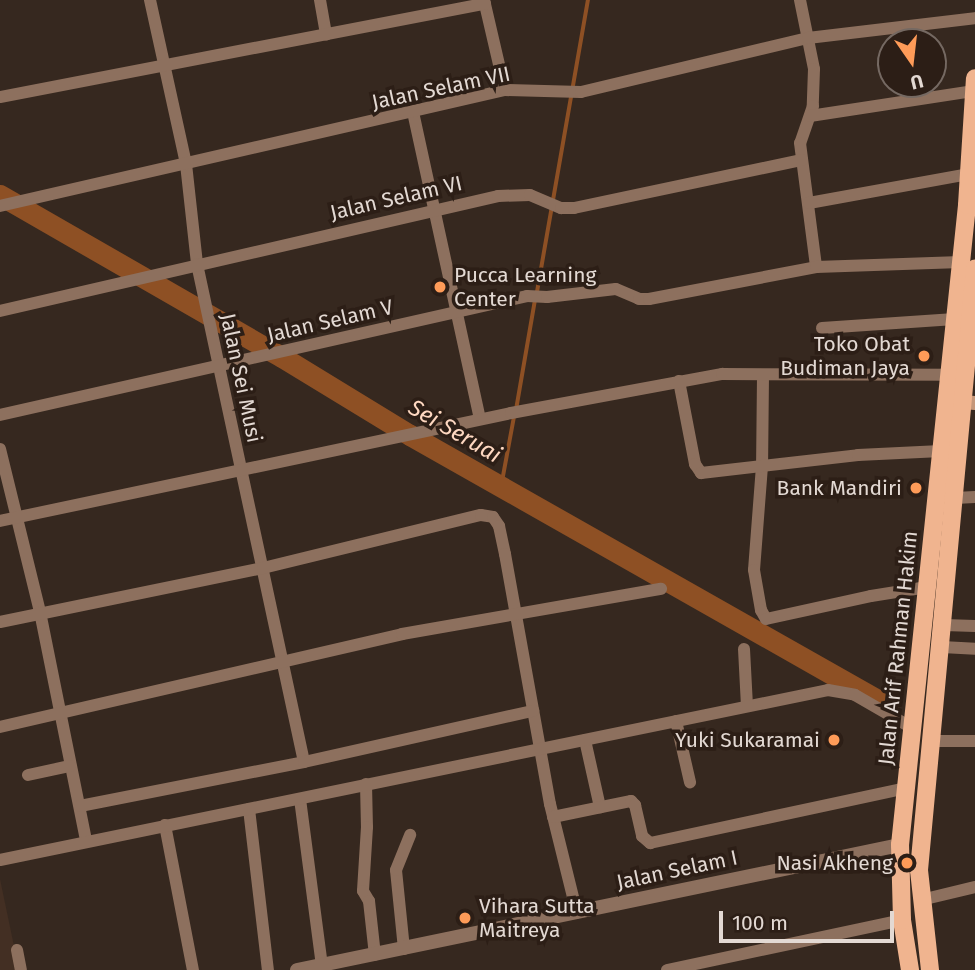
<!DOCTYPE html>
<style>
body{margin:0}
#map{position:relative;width:975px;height:970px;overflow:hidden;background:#36281f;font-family:"Fira Sans",sans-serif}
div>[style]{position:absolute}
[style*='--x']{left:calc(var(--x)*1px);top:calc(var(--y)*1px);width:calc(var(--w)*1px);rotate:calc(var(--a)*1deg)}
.built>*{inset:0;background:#432f23}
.stream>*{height:3.5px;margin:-1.75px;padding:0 1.75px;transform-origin:1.75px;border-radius:1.75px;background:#8e5024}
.river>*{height:21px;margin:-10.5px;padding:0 10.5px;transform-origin:10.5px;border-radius:10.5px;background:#8e5024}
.minor>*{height:12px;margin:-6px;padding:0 6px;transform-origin:6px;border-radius:6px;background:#8d705e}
.tertiary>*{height:14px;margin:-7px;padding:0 7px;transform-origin:7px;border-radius:7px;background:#8d705e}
.secondary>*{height:14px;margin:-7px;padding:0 7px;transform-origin:7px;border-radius:7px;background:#c5977a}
.primary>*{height:18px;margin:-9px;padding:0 9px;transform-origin:9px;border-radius:9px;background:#f0b48f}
.dots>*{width:19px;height:19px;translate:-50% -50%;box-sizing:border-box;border:4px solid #2c1e16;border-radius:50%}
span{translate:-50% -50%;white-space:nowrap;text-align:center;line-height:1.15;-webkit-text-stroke:7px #2c1e16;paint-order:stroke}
.street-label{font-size:21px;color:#e3d9d3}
.poi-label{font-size:21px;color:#e3d9d3}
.left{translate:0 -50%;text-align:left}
.right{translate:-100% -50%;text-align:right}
.water-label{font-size:23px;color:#fed8c1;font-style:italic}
.north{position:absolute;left:877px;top:28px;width:70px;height:70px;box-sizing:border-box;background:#2c1e16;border:2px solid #756962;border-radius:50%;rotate:166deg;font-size:19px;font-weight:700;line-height:28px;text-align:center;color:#e3d9d3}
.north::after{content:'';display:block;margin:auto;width:24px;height:32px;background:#fe9b58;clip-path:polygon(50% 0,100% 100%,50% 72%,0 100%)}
.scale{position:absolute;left:719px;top:911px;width:175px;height:32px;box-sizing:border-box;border:4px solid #e3d9d3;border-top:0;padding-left:9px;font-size:21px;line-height:24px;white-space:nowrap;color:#e3d9d3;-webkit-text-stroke:5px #2c1e16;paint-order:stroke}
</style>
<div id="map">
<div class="built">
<i style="clip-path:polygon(0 879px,19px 970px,0 970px)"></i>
</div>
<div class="stream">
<i style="--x:537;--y:292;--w:296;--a:-80.1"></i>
<i style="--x:516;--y:410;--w:112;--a:-80.2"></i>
<i style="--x:501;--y:487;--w:71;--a:-79.5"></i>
</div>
<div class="river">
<i style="--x:0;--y:195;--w:325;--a:29.9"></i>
<i style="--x:282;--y:357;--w:150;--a:31.4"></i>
<i style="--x:410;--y:435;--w:549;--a:29.55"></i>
</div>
<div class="minor">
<i style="--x:150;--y:0;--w:168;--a:77.6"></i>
<i style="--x:186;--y:164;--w:101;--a:83.7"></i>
<i style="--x:197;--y:264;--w:509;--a:77.87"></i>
<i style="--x:320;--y:0;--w:35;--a:80"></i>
<i style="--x:484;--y:0;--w:92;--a:76.9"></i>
<i style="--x:800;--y:0;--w:70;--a:78.5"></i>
<i style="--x:814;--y:69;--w:37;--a:92"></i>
<i style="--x:813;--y:106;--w:39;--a:109"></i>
<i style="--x:800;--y:143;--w:125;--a:82.6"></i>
<i style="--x:0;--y:97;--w:494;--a:-10.9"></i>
<i style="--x:413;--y:112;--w:314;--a:77.7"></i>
<i style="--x:810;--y:116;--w:166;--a:-8.7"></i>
<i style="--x:809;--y:203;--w:163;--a:-10.3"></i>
<i style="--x:0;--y:206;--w:518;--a:-12.94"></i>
<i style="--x:505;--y:90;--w:76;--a:1.5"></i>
<i style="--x:581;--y:92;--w:233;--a:-13.4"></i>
<i style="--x:808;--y:38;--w:168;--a:-6.8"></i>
<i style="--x:0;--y:311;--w:511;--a:-13"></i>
<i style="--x:498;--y:196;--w:32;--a:-2"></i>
<i style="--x:530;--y:195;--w:34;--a:23"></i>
<i style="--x:561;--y:208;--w:13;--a:0"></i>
<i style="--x:574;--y:208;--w:233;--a:-11.9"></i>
<i style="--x:822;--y:328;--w:133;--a:-3.9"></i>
<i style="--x:763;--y:376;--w:90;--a:90.6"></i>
<i style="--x:762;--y:466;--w:104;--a:94.4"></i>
<i style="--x:754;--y:570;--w:41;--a:80.1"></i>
<i style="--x:761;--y:610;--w:10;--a:61"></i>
<i style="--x:766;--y:619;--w:107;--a:-12.4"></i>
<i style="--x:871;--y:596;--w:57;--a:-9.1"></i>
<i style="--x:679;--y:381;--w:85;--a:79.1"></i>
<i style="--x:695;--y:464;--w:11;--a:56"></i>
<i style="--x:701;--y:473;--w:158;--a:-6.5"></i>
<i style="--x:858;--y:455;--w:83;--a:-2.8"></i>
<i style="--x:0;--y:415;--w:540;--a:-12.72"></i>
<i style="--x:527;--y:296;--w:20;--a:3"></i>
<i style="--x:547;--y:297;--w:69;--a:-6.6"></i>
<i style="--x:616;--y:289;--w:25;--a:23"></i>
<i style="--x:639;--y:299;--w:10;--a:0"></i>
<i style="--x:649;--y:299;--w:170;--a:-10.8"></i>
<i style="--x:816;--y:267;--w:145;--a:-2"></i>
<i style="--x:0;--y:449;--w:168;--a:76.2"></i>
<i style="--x:40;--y:612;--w:234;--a:78.6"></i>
<i style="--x:955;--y:498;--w:20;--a:-3"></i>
<i style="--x:0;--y:521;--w:522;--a:-11.93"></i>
<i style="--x:511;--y:413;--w:215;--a:-10.5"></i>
<i style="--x:722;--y:374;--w:235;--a:0.2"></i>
<i style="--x:0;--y:622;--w:268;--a:-11.6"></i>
<i style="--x:263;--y:568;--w:224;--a:-13.7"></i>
<i style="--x:481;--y:515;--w:12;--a:9"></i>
<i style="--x:493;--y:517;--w:11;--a:56"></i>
<i style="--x:499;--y:526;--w:29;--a:78"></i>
<i style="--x:505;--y:554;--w:254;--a:79.8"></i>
<i style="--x:550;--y:804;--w:112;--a:76.1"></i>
<i style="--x:944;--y:625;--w:31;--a:2"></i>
<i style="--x:942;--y:647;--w:33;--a:3"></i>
<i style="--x:744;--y:649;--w:57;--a:87"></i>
<i style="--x:676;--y:721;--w:63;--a:77.1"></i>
<i style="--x:0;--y:727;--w:413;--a:-13"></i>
<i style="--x:402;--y:634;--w:263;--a:-9.9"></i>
<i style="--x:585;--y:740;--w:69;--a:77.4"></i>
<i style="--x:931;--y:741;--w:44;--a:0"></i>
<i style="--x:28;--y:775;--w:43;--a:-12.1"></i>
<i style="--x:366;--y:784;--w:43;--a:88.7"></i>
<i style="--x:367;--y:827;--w:64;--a:93.6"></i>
<i style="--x:363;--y:891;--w:12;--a:59"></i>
<i style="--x:369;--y:901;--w:54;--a:83.7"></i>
<i style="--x:300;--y:799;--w:167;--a:82.5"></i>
<i style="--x:80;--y:806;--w:228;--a:-11.1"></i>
<i style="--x:304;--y:762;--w:235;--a:-12.6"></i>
<i style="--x:249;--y:809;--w:162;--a:83.3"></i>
<i style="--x:553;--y:817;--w:80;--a:-11.6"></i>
<i style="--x:631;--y:801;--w:6;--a:45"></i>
<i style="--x:635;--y:805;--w:32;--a:77"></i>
<i style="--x:642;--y:836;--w:11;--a:41"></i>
<i style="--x:650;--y:843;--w:263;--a:-12.1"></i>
<i style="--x:165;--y:825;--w:148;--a:79.1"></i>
<i style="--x:0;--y:860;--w:845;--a:-11.6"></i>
<i style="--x:828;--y:690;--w:27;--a:10"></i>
<i style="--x:855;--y:695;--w:68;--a:30"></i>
<i style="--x:921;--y:900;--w:56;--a:-13.5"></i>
<i style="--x:404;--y:949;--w:79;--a:-95.8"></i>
<i style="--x:396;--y:870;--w:38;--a:-68"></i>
<i style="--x:17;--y:950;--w:20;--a:79"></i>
<i style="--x:667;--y:970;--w:240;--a:-12"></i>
</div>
<div class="tertiary">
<i style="--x:297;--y:970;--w:616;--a:-11.71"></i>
</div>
<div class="secondary">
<i style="--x:952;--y:401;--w:23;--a:5"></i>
</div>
<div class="primary">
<i style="--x:910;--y:970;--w:51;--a:-99.1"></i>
<i style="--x:902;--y:920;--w:75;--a:-91.5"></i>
<i style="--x:900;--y:845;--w:643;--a:-84.02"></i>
<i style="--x:967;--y:205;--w:127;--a:-86.4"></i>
<i style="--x:930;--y:970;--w:101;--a:-96.3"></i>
<i style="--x:919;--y:870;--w:604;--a:-84.68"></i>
</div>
<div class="dots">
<i style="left:440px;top:287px;background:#fe9b58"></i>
<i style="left:924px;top:356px;background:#fe9b58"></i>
<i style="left:916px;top:488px;background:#fe9b58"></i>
<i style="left:834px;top:740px;background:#fe9b58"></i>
<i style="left:907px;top:863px;background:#fe9b58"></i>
<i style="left:465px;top:918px;background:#fe9b58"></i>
</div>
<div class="street-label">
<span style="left:441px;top:88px;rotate:-12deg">Jalan Selam VII</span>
<span style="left:396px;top:198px;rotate:-13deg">Jalan Selam VI</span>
<span style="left:330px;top:321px;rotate:-13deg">Jalan Selam V</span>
<span style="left:241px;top:378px;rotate:78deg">Jalan Sei Musi</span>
<span style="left:898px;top:648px;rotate:-84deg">Jalan Arif Rahman Hakim</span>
<span style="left:677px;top:870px;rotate:-12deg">Jalan Selam I</span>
</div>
<div class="poi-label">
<span class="left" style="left:454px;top:287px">Pucca Learning<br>Center</span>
<span class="right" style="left:910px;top:356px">Toko Obat<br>Budiman Jaya</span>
<span class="right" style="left:902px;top:488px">Bank Mandiri</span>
<span class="right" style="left:820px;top:740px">Yuki Sukaramai</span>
<span class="right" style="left:893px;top:863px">Nasi Akheng</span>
<span class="left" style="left:479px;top:918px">Vihara Sutta<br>Maitreya</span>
</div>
<div class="water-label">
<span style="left:455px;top:431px;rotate:30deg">Sei Seruai</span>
</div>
<div class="north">U</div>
<div class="scale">100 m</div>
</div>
